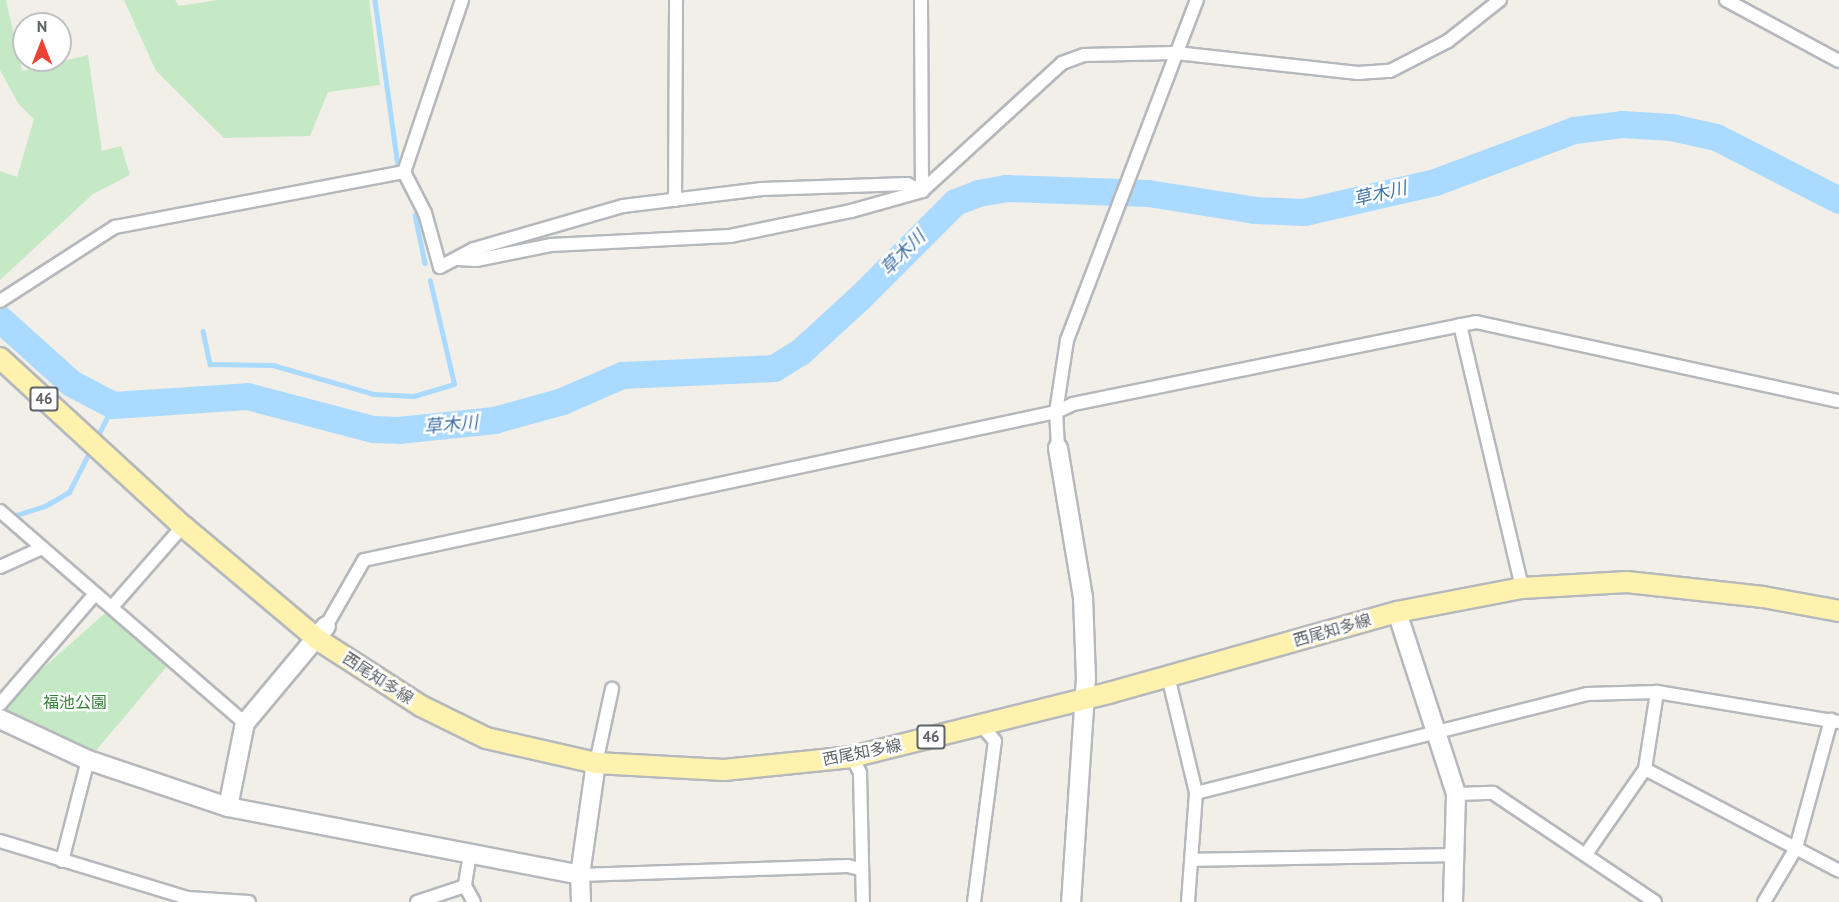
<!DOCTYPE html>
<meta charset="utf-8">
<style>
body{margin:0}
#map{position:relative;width:1839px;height:902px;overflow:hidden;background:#f1efe8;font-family:"PT Sans","Noto Sans JP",sans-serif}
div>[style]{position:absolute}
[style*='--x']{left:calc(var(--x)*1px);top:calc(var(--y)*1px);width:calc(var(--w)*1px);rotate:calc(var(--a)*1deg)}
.green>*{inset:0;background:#c5e8c5}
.stream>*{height:4.5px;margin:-2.25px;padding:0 2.25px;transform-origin:2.25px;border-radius:2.25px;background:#aadaff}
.river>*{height:27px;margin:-13.5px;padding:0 13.5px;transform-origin:13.5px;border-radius:13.5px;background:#aadaff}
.roads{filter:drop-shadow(2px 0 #b5b8bc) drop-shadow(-2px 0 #b5b8bc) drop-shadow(0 2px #b5b8bc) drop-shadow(0 -2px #b5b8bc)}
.street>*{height:12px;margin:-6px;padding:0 6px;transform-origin:6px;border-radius:6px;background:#fff}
.secondary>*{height:18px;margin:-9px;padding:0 9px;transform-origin:9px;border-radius:9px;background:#fff}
.primary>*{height:20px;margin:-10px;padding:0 10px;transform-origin:10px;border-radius:10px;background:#fff2af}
span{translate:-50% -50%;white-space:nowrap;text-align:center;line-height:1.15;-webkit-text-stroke:5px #fff;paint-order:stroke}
.shield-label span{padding:2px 4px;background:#fff;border:2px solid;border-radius:4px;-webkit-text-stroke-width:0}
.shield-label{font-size:15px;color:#5f6368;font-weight:700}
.street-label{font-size:16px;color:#5f6368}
.park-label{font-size:16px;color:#348238}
.water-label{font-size:18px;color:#4174aa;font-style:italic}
.north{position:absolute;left:12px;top:12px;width:60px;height:60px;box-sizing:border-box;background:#fff;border:2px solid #bfc1c3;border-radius:50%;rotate:0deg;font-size:16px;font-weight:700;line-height:24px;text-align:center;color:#5f6368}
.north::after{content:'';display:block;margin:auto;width:21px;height:27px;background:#ea4335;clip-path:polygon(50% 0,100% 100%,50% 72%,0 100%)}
</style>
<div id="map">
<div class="green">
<i style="clip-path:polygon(0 0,6px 0,22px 71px,88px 55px,102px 151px,121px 146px,130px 175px,93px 194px,0 280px,0 171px,17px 177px,34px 119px,18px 103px,0 70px)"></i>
<i style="clip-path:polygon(124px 0,175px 0,179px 6px,218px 0,369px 0,380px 85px,328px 92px,310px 136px,224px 138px,156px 71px)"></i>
<i style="clip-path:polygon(112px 607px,174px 658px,88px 760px,0 719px,0 706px)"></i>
</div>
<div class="stream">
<i style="--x:375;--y:0;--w:168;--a:82.1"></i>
<i style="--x:415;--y:215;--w:49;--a:78.2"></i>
<i style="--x:203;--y:331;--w:34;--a:78"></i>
<i style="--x:210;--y:364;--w:63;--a:0.9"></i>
<i style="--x:273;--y:365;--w:105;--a:16"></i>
<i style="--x:374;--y:394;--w:40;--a:2.9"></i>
<i style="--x:414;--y:396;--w:42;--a:-16.7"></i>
<i style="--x:454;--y:384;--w:106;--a:-103.1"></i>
<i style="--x:96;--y:439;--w:38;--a:-63"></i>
<i style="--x:0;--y:520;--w:47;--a:-17.3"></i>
<i style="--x:45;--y:506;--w:28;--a:-30"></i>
<i style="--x:69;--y:492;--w:48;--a:-62.9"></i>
</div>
<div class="river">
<i style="--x:0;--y:319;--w:96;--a:42"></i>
<i style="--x:71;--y:383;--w:47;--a:27.6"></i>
<i style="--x:113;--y:405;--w:134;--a:-3.8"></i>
<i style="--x:247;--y:396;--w:130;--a:14.7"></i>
<i style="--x:373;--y:429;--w:25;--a:2"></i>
<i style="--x:398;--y:430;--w:97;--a:-5.9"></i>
<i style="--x:494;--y:420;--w:71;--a:-15.6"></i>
<i style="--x:562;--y:401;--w:65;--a:-23.4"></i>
<i style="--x:622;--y:375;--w:152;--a:-2.6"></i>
<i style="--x:774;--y:368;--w:31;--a:-32"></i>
<i style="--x:800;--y:352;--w:81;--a:-42.5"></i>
<i style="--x:860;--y:297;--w:134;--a:-45"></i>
<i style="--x:955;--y:202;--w:25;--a:-21"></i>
<i style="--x:978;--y:193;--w:28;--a:-10"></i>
<i style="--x:1006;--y:188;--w:142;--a:2"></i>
<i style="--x:1148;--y:193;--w:108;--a:9"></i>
<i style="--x:1255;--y:210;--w:49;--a:2.3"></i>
<i style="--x:1304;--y:212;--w:134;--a:-12.9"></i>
<i style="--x:1435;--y:182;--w:148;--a:-20.5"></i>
<i style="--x:1574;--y:130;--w:48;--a:-7.1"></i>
<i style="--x:1622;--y:124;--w:49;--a:3.5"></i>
<i style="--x:1671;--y:127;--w:46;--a:12.5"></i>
<i style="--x:1716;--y:137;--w:138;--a:27.1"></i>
</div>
<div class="roads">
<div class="street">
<i style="--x:462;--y:0;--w:182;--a:108.6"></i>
<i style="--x:404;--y:172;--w:46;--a:62.9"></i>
<i style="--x:425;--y:213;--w:56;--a:74.5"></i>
<i style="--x:440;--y:267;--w:38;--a:-28"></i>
<i style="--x:474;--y:249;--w:155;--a:-16.1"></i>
<i style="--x:623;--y:206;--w:140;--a:-7"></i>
<i style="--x:762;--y:189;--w:145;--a:-2"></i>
<i style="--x:907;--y:184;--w:17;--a:25"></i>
<i style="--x:921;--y:0;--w:191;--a:89.7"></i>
<i style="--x:1726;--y:0;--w:128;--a:28.4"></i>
<i style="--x:675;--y:200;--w:200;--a:-89.7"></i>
<i style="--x:458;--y:259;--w:18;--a:3"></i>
<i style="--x:476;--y:260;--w:76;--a:-11.3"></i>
<i style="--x:551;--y:245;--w:179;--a:-2.9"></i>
<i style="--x:730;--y:236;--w:124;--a:-11.7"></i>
<i style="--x:851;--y:211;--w:74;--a:-15.7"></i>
<i style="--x:922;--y:191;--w:190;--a:-42.4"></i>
<i style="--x:1062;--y:63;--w:23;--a:-20"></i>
<i style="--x:1084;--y:55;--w:92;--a:-1.2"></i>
<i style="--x:1176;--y:53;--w:183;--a:6.3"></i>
<i style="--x:1358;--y:73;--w:32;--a:-4"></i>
<i style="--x:1390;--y:71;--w:65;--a:-27.3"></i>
<i style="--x:1448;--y:41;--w:66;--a:-38.3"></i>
<i style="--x:0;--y:301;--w:137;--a:-32.8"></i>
<i style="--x:115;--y:227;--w:294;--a:-10.8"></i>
<i style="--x:1460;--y:325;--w:270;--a:76.7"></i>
<i style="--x:1058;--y:448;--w:36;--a:-93"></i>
<i style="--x:1056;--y:412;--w:73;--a:-81.3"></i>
<i style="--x:1067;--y:340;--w:364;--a:-69.1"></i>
<i style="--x:0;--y:511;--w:324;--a:40.9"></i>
<i style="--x:0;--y:567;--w:46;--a:-24.3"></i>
<i style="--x:112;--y:607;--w:108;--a:-48.8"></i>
<i style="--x:326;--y:626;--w:76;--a:-60.1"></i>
<i style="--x:364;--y:560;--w:708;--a:-12.07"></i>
<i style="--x:1056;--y:412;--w:19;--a:-25"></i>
<i style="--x:1073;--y:404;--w:411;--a:-11.5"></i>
<i style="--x:1476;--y:322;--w:371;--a:12.3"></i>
<i style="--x:1168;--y:676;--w:120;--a:76.5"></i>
<i style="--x:1196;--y:793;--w:109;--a:94.2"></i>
<i style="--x:0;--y:704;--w:145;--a:-49.2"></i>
<i style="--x:852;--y:757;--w:18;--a:63"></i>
<i style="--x:860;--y:773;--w:129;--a:88.7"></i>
<i style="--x:596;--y:763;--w:76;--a:-77.8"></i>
<i style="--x:1645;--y:769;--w:219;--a:27.7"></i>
<i style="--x:1196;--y:793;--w:403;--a:-14.2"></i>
<i style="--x:1587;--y:694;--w:70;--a:-1.6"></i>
<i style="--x:1657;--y:692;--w:184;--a:9.4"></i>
<i style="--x:1456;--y:794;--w:37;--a:-2"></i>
<i style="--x:1493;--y:793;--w:195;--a:33.9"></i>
<i style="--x:0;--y:841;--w:196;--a:16.9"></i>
<i style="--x:188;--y:898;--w:61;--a:3.8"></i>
<i style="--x:470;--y:853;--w:33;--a:99"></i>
<i style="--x:465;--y:886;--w:18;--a:61"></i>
<i style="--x:1586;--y:854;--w:103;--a:-55.2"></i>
<i style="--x:1645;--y:769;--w:78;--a:-81.1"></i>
<i style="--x:1191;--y:860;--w:260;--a:-1.1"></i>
<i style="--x:62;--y:861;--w:104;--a:-75.6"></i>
<i style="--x:580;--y:875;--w:268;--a:-1.9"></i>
<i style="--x:848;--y:866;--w:12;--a:14"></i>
<i style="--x:417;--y:902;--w:51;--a:-18.4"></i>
<i style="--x:974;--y:902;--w:162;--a:-82.6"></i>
<i style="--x:995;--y:741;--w:21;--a:-131"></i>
<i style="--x:1764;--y:902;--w:63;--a:-59.3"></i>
<i style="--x:1796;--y:848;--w:133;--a:-74.7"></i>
</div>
<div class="secondary">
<i style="--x:1058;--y:448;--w:151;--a:80.5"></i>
<i style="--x:1083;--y:597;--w:81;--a:87.9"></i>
<i style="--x:1086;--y:678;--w:225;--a:93.8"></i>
<i style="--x:1397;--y:612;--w:191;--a:72"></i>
<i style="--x:1456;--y:794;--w:108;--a:91.6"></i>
<i style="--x:0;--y:719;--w:97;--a:25"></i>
<i style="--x:88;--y:760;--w:148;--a:18.6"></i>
<i style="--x:228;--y:807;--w:359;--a:10.9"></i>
<i style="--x:228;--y:807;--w:86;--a:-78.6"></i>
<i style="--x:245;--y:723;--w:126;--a:-50.1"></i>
<i style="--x:581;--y:902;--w:27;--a:-92"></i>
<i style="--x:580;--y:875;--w:113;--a:-81.9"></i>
</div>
<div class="primary">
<i style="--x:0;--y:358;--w:248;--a:42.6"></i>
<i style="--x:183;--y:526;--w:175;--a:40.1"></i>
<i style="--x:317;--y:639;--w:124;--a:32.8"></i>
<i style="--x:421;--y:706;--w:72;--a:26.2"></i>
<i style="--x:486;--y:738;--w:113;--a:12.8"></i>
<i style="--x:596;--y:763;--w:128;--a:3.1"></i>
<i style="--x:724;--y:770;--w:129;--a:-5.8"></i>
<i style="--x:852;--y:757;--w:265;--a:-14"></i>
<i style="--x:1109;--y:693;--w:299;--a:-15.7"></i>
<i style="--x:1397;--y:612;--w:127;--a:-10.9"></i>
<i style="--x:1522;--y:588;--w:105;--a:-3.3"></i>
<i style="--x:1627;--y:582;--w:137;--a:6.3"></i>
<i style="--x:1763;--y:597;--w:77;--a:10.4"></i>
</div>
</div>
<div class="shield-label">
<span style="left:44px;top:399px">46</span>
<span style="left:931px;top:737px">46</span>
</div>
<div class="street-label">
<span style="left:1332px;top:630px;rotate:-16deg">西尾知多線</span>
<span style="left:378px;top:678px;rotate:33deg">西尾知多線</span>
<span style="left:862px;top:752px;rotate:-11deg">西尾知多線</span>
</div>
<div class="park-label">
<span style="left:75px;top:702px">福池公園</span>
</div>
<div class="water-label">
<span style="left:1380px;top:194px;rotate:-13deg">草木川</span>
<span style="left:903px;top:253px;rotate:-45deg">草木川</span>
<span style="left:451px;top:425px;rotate:-5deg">草木川</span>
</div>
<div class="north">N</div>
</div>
